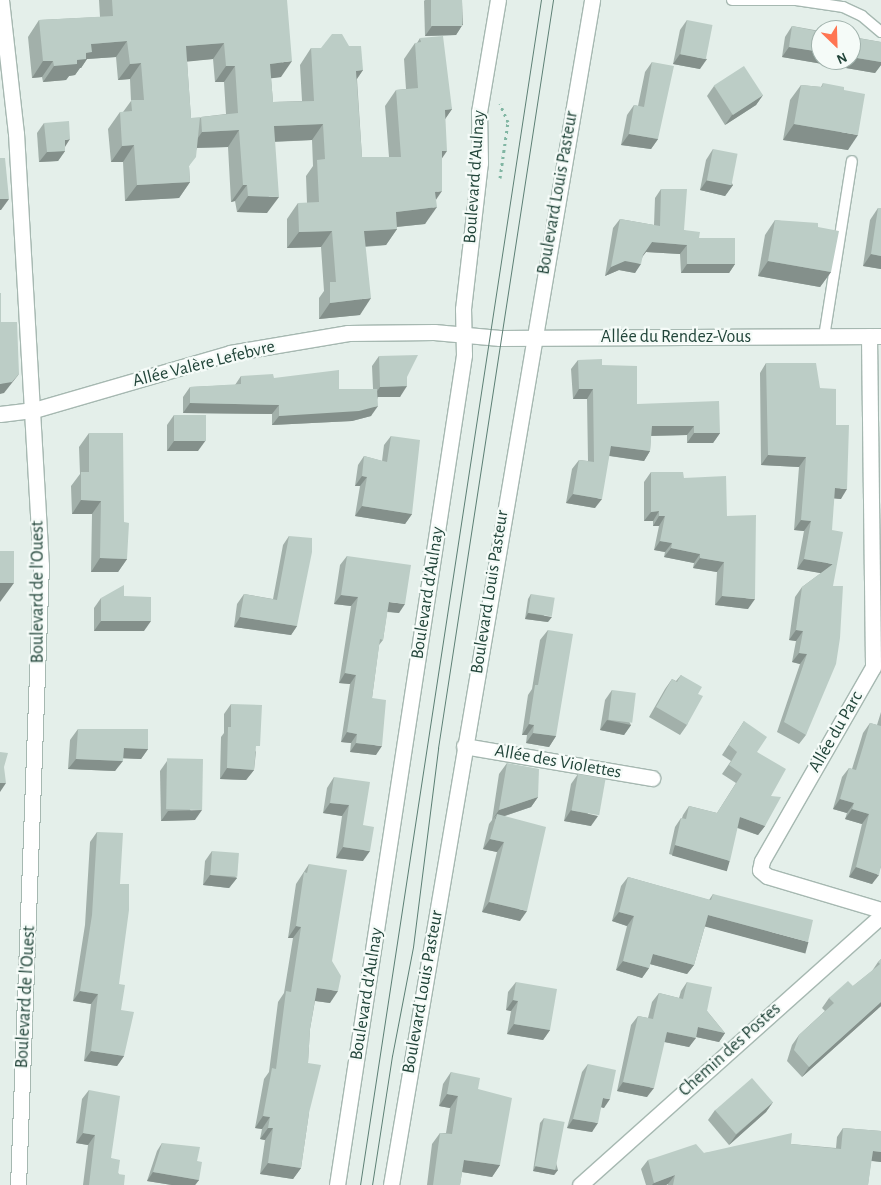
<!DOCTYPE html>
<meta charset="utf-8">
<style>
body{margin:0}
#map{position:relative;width:881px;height:1185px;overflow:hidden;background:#e4efea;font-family:"Alegreya Sans",sans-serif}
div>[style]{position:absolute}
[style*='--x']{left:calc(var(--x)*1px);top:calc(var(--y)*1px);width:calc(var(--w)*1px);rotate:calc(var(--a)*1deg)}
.path>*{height:3px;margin-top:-1.5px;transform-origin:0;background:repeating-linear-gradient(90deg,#81b6a3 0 2.5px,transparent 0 6.5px)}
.roads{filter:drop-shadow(1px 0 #a6b8b1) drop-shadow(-1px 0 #a6b8b1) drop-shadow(0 1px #a6b8b1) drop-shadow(0 -1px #a6b8b1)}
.service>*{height:10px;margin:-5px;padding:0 5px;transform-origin:5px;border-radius:5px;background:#fff}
.minor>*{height:15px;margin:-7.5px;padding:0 7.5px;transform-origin:7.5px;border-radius:7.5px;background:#fff}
.tertiary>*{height:15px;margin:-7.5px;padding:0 7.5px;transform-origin:7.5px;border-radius:7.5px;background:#fff}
.tram>*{height:1px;margin:-0.5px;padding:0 0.5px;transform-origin:0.5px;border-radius:0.5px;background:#5c7f74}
.wall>*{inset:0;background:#a2b0aa}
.shaded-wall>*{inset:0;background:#84908b;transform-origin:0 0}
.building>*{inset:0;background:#bccdc6;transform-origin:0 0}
span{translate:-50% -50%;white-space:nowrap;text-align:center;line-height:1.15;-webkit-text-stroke:4.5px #f5fbf8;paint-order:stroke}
.street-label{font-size:18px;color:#214439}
.north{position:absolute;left:811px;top:20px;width:50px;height:50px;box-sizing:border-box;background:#f5fbf8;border:1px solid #a0b2ac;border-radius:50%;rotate:156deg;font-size:14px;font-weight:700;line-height:20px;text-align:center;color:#214439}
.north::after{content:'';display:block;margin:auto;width:18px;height:22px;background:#ff7552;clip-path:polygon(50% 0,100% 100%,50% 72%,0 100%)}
</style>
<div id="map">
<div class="path">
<i style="--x:500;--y:178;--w:57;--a:-81.9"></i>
<i style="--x:508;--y:122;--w:20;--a:-114"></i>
</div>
<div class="roads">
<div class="service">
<i style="--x:732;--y:0;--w:64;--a:0"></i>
<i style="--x:796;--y:0;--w:48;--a:8.5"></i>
<i style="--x:843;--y:7;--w:21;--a:25"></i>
<i style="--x:862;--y:16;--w:25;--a:40"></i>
<i style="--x:824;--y:337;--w:178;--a:-81"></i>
</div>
<div class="minor">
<i style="--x:869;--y:336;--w:331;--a:89.3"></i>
<i style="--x:873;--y:667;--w:224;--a:119.8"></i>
<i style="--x:762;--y:861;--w:9;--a:103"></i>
<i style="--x:760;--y:870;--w:9;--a:41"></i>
<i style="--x:767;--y:876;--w:119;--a:16.6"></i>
<i style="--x:0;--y:414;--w:34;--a:-7"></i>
<i style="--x:34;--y:410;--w:204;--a:-16.2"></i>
<i style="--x:230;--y:353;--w:120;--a:-9.6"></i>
<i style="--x:348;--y:333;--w:86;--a:-0.7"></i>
<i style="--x:434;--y:332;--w:66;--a:5.2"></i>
<i style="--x:500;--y:338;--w:381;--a:-0.3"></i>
<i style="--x:464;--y:746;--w:191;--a:9.7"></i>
<i style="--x:337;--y:1185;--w:840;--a:-81.3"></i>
<i style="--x:464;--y:355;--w:46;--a:-91.2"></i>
<i style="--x:463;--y:309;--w:147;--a:-83.4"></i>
<i style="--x:480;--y:163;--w:51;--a:-91.1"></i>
<i style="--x:479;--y:112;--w:114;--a:-80.4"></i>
<i style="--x:391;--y:1185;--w:1202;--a:-80.37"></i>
<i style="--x:580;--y:1185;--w:404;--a:-41.8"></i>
</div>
<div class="tertiary">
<i style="--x:1;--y:0;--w:134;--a:83.6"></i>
<i style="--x:16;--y:133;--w:433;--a:86.7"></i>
<i style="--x:41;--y:565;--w:620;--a:92.12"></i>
</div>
</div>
<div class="tram">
<i style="--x:360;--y:1185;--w:1199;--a:-81.32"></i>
<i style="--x:372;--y:1185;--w:131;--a:-81.2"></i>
<i style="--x:392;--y:1056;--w:111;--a:-79.1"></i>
<i style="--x:413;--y:947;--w:201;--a:-82.8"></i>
<i style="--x:438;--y:748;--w:757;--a:-81.26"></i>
</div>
<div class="wall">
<i style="clip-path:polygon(evenodd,99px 0,287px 0,281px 77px,271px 78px,273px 102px,302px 101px,300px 65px,311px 48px,363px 70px,357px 79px,362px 157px,389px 157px,385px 106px,396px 90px,406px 89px,404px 59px,415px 43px,417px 43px,420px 38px,452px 109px,445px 119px,442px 158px,436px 200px,425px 224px,397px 227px,397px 229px,386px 245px,365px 247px,360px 315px,319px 319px,319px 298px,324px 291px,321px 247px,287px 248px,287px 219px,298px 203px,307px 203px,306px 176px,313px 166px,312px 140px,275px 142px,267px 213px,237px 212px,235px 201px,231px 202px,228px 147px,197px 148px,189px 166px,190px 182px,179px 198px,125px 201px,123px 162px,111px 162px,108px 129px,120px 112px,123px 112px,131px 101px,130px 79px,118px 80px,116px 57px,87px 59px,81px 68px,80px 68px,75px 75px,69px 76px,66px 80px,43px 82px,42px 77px,32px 78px,28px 37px,39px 20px,100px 17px,99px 0,213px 59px,215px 82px,224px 82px,226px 114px,201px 117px,200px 118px,191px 118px,187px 61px,213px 59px)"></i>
<i style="clip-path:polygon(425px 0,462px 0,463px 24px,456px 35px,425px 36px,424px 1px)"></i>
<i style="clip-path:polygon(687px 20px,700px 69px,673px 64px,680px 30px)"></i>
<i style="clip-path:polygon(792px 26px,881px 42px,881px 65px,875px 73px,782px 57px,785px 37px)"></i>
<i style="clip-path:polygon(652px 62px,658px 139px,651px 149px,621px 145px,627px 115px,634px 105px,638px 106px,645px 72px)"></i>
<i style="clip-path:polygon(823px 83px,848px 150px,783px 140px,790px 100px,801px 85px,821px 87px)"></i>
<i style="clip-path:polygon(714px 86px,763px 95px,756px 105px,725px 125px,707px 96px)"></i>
<i style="clip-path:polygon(44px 123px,65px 147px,65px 151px,58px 161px,39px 162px,37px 133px)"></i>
<i style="clip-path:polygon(713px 149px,733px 185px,725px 196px,700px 190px,706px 160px)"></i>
<i style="clip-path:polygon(661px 189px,684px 230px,699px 238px,735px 264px,729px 273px,681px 273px,680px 254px,646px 252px,643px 256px,635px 273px,619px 270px,605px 276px,613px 228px,620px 219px,654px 225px,655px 198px)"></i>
<i style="clip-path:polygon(878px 208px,881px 208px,881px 269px,863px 266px,870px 220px)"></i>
<i style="clip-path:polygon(775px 220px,818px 227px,831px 272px,820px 287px,758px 276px,765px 235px)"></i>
<i style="clip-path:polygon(379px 356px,407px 377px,400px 397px,378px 397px,371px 416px,352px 421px,272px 425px,272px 414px,183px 413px,183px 397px,190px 387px,235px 385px,241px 376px,274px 378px,339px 389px,373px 389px,372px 366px)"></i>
<i style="clip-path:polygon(578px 360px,602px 365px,637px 404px,720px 433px,713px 443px,687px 443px,687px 435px,651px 436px,650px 451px,644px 461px,609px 456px,595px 508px,566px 503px,572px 469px,579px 460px,588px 461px,587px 399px,573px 399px,571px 369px)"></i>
<i style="clip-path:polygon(766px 363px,820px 388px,836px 425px,841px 499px,834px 498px,806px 735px,799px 744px,777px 732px,800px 664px,792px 662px,796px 641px,789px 640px,795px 597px,802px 587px,821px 573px,797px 569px,804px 531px,794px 530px,799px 467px,761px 465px,760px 373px)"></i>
<i style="clip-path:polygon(174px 415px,198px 451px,167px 451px,167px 425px)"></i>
<i style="clip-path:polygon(89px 433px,124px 522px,127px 559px,118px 572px,91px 572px,92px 514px,72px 514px,71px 486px,80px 474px,79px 447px)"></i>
<i style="clip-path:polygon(391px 436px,412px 514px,405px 524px,355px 516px,360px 486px,355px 486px,358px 465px,364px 456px,382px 461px,384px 445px)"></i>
<i style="clip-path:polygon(651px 472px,684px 478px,727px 516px,748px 609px,715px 605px,717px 572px,693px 568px,694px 563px,664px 557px,665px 552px,654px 550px,659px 526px,653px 526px,653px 521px,644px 521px,644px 482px)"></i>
<i style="clip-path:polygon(289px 536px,297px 626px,291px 635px,234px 627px,237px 604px,244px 594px,273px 599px,283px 545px)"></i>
<i style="clip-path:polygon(347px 556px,399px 613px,387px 612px,383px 640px,379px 645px,372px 698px,376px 755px,350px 752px,351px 743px,341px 742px,350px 684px,339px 683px,351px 606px,334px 604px,340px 565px)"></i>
<i style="clip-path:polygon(531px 594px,548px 622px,525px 619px,528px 599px)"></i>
<i style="clip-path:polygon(124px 596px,144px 631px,94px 631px,94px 608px,101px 598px)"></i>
<i style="clip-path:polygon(548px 630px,556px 736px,549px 747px,526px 743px,527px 735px,522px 735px,528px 695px,532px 689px,540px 640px)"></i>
<i style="clip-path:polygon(681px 675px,698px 694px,687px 725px,680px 735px,649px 717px,665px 689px,672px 679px,676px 681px)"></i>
<i style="clip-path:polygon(612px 690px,631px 725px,624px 735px,600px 730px,605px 700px)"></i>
<i style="clip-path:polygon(231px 704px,256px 752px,254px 770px,246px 780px,220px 779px,221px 737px,224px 733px,224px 714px)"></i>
<i style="clip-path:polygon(881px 712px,881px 867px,872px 884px,849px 877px,862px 824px,845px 819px,847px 813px,833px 809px,842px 777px,849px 768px,852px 769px,863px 733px,870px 723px,877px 725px)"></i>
<i style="clip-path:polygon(744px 721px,757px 752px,771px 796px,765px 826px,758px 835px,737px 828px,724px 870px,669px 854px,675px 827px,681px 818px,682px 818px,683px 815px,689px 806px,717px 813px,736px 783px,722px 774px,731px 761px,722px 755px)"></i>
<i style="clip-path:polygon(78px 729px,148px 749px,141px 759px,123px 758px,115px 771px,68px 769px,70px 740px)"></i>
<i style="clip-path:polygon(167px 761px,195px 820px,161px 821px,160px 771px)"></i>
<i style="clip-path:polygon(507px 763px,538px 797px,531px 807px,505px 816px,520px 921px,482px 912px,497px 852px,483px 849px,489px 824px,492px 820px,499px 774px)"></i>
<i style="clip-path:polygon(578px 774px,591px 826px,564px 821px,571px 784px)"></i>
<i style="clip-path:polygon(334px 777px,363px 825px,363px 861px,336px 858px,342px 816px,323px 813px,327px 788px)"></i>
<i style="clip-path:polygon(97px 832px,119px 984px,124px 1056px,117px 1066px,84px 1061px,91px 1004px,73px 1001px,85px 925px,90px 842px)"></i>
<i style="clip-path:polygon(212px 851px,237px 878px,229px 888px,203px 885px,205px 861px)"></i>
<i style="clip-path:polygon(309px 864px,332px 961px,330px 1003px,315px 1001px,310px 1029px,308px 1063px,309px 1113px,301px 1168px,293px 1179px,260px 1174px,265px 1140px,260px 1139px,262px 1129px,255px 1128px,264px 1079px,269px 1072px,278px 1002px,284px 993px,293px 938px,288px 938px,296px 884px)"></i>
<i style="clip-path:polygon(628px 877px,709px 900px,713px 894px,801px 952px,705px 926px,694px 965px,687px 974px,650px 964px,649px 968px,642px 978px,616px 970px,627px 926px,612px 921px,621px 886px)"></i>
<i style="clip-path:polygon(881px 959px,881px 1006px,802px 1077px,787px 1061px,792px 1045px,799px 1035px,825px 1011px,822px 1008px,829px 998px,853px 986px,872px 971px,878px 962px)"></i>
<i style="clip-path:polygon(516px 982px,550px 1030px,543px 1040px,507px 1034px,511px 1011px,506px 1010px,508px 992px)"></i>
<i style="clip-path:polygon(687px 982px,707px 1011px,725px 1033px,719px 1042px,696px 1037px,689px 1047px,664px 1042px,647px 1097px,617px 1091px,631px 1025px,638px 1016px,648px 1018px,652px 1002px,659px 993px,679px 998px,681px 991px)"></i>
<i style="clip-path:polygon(588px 1064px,604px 1108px,601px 1107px,592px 1132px,567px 1128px,582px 1072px)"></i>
<i style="clip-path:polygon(451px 1072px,478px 1089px,500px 1165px,492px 1177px,462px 1172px,460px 1185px,427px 1185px,432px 1144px,440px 1133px,446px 1133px,450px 1108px,439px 1106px,443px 1084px)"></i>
<i style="clip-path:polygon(89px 1090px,111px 1158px,124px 1185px,83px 1185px,88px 1145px,76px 1143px,82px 1099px)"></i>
<i style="clip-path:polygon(773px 1102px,766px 1112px,729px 1145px,708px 1120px,715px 1110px)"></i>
<i style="clip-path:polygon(544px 1118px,558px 1170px,554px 1175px,533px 1171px,540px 1123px)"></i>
<i style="clip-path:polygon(843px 1128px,881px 1131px,881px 1162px,871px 1161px,868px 1185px,668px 1185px,668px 1184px,666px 1185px,646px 1185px,641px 1169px,648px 1160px,704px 1153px,791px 1144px,836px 1148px,837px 1137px)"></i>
<i style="clip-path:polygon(162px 1143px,197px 1161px,199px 1180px,195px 1185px,172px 1185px,147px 1181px,157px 1151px)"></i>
</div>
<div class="shaded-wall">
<i style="clip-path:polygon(463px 24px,456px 35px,425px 36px,432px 26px)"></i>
<i style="clip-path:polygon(127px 41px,116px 57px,87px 59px,81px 68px,80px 68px,75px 75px,69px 76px,66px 80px,43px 82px,54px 66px,91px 44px)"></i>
<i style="clip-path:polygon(224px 43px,213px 59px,174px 63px,186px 46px)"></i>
<i style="clip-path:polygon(789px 47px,821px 52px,821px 60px,851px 60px,851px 57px,881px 62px,881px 65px,875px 73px,782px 57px)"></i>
<i style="clip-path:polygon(680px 54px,707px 59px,700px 69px,673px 64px)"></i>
<i style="clip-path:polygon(43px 61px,53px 61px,42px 77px,32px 78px)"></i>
<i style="clip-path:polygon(292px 61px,281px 77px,259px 80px,270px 64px)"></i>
<i style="clip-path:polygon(141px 63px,130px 79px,118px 80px,130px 64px)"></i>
<i style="clip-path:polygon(226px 66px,235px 66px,224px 82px,215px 82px)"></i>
<i style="clip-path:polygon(363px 70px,351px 87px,356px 71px)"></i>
<i style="clip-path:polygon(763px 95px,756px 105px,725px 125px,732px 115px)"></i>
<i style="clip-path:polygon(452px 109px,441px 125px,445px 110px)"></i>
<i style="clip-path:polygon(323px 124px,312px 140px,263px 142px,274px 126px)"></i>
<i style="clip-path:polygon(794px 124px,858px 135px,848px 150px,783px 140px)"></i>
<i style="clip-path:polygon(239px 130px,228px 147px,191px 148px,202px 132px)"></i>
<i style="clip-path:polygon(629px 134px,658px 139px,651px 149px,621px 145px)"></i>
<i style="clip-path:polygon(70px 139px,63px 150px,65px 140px)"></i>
<i style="clip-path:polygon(134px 145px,123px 162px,111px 162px,122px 146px)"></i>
<i style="clip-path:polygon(65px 151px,58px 161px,39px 162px,47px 152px)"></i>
<i style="clip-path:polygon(442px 151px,447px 151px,436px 167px)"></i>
<i style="clip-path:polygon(707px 180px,733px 185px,725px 196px,700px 190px)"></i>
<i style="clip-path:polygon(190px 182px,179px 198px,125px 201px,137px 185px)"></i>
<i style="clip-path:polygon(243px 185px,247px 185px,235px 201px,231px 202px)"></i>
<i style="clip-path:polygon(442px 191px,431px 207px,435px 192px)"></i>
<i style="clip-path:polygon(248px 196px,279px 197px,267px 213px,237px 212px)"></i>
<i style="clip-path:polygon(0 199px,9px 199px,1px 210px,0 210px)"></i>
<i style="clip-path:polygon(437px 207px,425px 224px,385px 228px,396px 212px)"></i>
<i style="clip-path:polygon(397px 229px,386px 245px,352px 247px,364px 231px)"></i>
<i style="clip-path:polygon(332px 231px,321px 247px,287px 248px,299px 232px)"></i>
<i style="clip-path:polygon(652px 242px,687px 245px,680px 254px,646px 252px,637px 263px,641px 264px,635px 273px,619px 270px,605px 276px,611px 267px)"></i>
<i style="clip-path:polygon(871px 254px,881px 256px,881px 269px,863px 266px)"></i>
<i style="clip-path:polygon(768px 261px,831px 272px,820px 287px,758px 276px)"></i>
<i style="clip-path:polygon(687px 264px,735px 264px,729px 273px,681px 273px)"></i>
<i style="clip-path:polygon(371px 298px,360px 315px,319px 319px,330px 303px)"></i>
<i style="clip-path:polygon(19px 374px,4px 393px,0 394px,0 384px)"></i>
<i style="clip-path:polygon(407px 386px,400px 397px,373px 397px,380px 387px)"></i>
<i style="clip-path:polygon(579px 389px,593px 389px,587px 399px,573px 399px)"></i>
<i style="clip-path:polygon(190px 403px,279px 405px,272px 414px,183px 413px)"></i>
<i style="clip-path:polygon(378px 406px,371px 416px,352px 421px,272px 425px,279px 416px)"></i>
<i style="clip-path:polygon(652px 426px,694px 426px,687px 435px,645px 436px)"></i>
<i style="clip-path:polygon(694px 433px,720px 433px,713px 443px,687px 443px)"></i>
<i style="clip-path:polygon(206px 440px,198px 451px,167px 451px,174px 441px)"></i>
<i style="clip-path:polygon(611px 446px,650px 451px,644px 461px,604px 455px)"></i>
<i style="clip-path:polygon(768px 455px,806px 457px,799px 467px,761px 465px)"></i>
<i style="clip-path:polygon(362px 476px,367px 477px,360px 486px,355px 486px)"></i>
<i style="clip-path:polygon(835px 488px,847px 489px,841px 499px,828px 498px)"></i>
<i style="clip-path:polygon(573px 494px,602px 499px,595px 508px,566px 503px)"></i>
<i style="clip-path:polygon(81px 500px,101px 501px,92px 514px,72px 514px)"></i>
<i style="clip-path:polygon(362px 506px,412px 514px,405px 524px,355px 516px)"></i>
<i style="clip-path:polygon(659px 511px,653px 521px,644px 521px,651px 512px)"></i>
<i style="clip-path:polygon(659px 516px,665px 516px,659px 526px,653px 526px)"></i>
<i style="clip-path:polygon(801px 520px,811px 521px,804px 531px,794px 530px)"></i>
<i style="clip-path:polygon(660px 541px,672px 543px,665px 552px,654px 550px)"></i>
<i style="clip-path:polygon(671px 548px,700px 554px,694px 563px,664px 557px)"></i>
<i style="clip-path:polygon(100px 558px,127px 559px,118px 572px,91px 572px)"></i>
<i style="clip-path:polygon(700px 558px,724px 562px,717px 572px,693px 568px)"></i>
<i style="clip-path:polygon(804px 559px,833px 564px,826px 574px,797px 569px)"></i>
<i style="clip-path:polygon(0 583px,14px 583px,0 602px)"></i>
<i style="clip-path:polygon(341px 595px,358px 597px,351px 606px,334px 604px)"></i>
<i style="clip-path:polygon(722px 596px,755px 599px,748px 609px,715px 605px)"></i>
<i style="clip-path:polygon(389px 602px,405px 604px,399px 613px,383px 611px)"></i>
<i style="clip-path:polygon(528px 613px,552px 617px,548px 622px,525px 619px)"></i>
<i style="clip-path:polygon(240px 617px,297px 626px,291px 635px,234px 627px)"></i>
<i style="clip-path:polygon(101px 621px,151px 621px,144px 631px,94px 631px)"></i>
<i style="clip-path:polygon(796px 630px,803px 631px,796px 641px,789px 640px)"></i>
<i style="clip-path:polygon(799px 653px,807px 654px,800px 664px,792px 662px)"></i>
<i style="clip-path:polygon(345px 673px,356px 675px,350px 684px,339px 683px)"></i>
<i style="clip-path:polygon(607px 720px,631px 725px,624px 735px,600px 730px)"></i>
<i style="clip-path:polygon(529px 724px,534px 725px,527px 735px,522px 735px)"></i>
<i style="clip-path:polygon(347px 732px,357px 734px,351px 743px,341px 742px)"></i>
<i style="clip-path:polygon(533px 733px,556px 736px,549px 747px,526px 743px)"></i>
<i style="clip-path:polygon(356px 743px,382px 746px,376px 755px,350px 752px)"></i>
<i style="clip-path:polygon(124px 748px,148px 749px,141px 759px,116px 758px)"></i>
<i style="clip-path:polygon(76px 759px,123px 761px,115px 771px,68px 769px)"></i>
<i style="clip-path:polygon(227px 768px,254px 770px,246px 780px,220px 779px)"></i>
<i style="clip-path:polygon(0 783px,6px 783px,0 792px)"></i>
<i style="clip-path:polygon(538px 797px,531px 807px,495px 819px,497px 814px,492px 820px,499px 810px)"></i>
<i style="clip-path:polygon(840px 799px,854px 803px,847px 813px,833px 809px)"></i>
<i style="clip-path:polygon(330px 803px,349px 805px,342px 816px,323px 813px)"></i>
<i style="clip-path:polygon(852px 809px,869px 814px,862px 824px,845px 819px)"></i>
<i style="clip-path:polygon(202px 810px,195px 820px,161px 821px,168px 811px)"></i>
<i style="clip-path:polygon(571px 810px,598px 816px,591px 826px,564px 821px)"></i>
<i style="clip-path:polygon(740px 817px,765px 826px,758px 835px,733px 826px)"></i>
<i style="clip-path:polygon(490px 839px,504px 842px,497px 852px,483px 849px)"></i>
<i style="left:675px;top:845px;width:57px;height:11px;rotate:16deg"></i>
<i style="clip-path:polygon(343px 847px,370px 851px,363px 861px,336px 858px)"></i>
<i style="clip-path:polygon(856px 867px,879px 875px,872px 884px,849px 877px)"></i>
<i style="clip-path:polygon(210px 875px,237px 878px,229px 888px,203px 885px)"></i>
<i style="clip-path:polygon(489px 902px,527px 911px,520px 921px,482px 912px)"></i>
<i style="clip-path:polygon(619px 912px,634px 916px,627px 926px,612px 921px)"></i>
<i style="left:708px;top:915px;width:104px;height:12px;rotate:15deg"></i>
<i style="clip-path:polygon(296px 926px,301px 927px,293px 938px,288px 938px)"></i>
<i style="clip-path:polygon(653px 954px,694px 965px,687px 974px,646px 963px)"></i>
<i style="clip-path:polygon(623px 961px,649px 968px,642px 978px,616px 970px)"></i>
<i style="clip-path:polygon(317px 988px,338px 991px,330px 1003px,309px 1000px)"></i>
<i style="clip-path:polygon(80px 991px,98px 994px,91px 1004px,73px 1001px)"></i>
<i style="clip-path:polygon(513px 1000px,518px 1001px,511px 1011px,506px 1010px)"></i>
<i style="clip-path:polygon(881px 1002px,881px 1006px,802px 1077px,809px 1067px)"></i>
<i style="clip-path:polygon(514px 1024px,550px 1030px,543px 1040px,507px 1034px)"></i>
<i style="clip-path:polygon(698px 1027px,725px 1033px,719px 1042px,692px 1036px)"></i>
<i style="clip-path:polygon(667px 1032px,696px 1038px,689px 1047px,660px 1041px)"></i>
<i style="clip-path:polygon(91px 1051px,124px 1056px,117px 1066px,84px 1061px)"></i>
<i style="clip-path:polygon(623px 1082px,654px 1088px,647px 1097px,617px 1091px)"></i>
<i style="clip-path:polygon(447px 1094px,458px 1096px,450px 1108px,439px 1106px)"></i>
<i style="clip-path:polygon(603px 1098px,610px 1099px,604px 1108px,597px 1106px)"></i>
<i style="clip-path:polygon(773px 1102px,766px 1112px,729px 1145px,736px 1135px)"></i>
<i style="clip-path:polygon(263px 1116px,270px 1117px,262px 1129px,255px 1128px)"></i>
<i style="clip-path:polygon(573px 1119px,598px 1123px,592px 1132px,567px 1128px)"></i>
<i style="clip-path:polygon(268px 1128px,273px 1128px,265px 1140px,260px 1139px)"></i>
<i style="clip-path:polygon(83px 1133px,95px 1135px,88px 1145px,76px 1143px)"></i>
<i style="clip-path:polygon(873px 1151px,881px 1152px,881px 1162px,866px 1160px)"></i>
<i style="clip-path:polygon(464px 1160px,500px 1165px,492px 1177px,456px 1171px)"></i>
<i style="clip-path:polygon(268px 1163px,301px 1168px,293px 1179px,260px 1174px)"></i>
<i style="clip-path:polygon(536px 1166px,558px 1170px,554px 1175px,533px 1171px)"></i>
<i style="clip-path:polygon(153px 1172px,199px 1180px,195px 1185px,172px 1185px,147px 1181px)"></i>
<i style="clip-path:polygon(675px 1175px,668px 1184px,666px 1185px,652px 1185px,654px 1183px)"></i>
</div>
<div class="building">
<i style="clip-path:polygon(112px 0,287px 0,292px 61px,270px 64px,273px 102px,314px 101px,311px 48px,321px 48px,332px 34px,342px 34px,349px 46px,361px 46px,363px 70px,356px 71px,362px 157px,401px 157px,396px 90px,418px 88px,415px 43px,421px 42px,420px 38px,443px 36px,452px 109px,445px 110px,447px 151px,442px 151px,442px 191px,435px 192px,437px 207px,396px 212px,397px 229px,364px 231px,371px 298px,330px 303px,330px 282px,336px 282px,332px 231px,299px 232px,298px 203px,319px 202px,317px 160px,325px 159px,323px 124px,274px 126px,279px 197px,248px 196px,247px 185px,243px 185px,239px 130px,202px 132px,201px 117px,238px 113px,235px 66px,226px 66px,224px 43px,186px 46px,191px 118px,200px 117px,196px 157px,189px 166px,190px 182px,137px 185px,134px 145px,122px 146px,120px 112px,132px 111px,131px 100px,144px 100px,141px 63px,130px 64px,127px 41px,91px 44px,92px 52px,86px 53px,86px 59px,77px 60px,77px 64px,54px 66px,53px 61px,43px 61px,39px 20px,113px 16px)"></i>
<i style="left:431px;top:0;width:31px;height:26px"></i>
<i style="left:687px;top:20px;width:26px;height:35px;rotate:11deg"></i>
<i style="clip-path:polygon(792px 26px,821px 32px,821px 52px,789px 47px)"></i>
<i style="clip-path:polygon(851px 37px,881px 42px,881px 62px,851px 57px)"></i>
<i style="clip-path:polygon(652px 62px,674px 66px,658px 139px,629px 134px,634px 105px,644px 107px)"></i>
<i style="left:744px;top:66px;width:35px;height:36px;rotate:57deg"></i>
<i style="clip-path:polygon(823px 83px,844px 87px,844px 90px,865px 94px,858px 135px,794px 124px,801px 85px,822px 87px)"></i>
<i style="clip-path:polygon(69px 121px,70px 139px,65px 140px,65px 151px,47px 152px,44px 123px)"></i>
<i style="left:713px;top:149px;width:25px;height:32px;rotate:11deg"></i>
<i style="clip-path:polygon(0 158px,5px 158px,9px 199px,0 199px)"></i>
<i style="clip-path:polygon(661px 189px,687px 189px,684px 230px,700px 232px,699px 238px,735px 238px,735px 264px,687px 264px,687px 245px,652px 242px,643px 255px,641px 264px,625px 261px,611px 267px,620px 219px,660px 226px)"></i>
<i style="clip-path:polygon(878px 208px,881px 208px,881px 256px,871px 254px)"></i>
<i style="clip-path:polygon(775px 220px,818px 223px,818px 227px,839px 231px,831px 272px,768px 261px)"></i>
<i style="clip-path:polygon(0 293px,1px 293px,1px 322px,17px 322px,19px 374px,12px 382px,0 384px)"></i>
<i style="clip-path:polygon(418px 355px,407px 377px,407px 386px,380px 387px,379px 356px)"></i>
<i style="clip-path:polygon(602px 359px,602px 365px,637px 366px,637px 404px,719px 401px,720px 433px,694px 433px,694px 426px,652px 426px,650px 451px,611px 446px,602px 499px,573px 494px,579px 460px,594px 462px,593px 389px,579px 389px,578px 360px)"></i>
<i style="clip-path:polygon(766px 363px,816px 363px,820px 388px,836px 389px,836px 425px,849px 425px,847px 489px,835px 488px,832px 530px,843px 532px,833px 586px,843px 586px,840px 638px,836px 664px,806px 735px,784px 722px,807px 654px,799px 653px,803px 631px,796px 630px,802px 587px,833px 564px,804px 559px,811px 521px,801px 520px,806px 457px,768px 455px)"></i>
<i style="clip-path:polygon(339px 370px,339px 389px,377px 389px,378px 406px,359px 411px,279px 416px,279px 405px,190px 403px,190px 387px,241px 384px,241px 376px,273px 374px,274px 378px)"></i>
<i style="left:174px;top:415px;width:32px;height:26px"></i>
<i style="clip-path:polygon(89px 433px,123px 433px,124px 522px,129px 523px,127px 559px,100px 558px,101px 501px,81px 500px,81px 472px,89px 472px)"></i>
<i style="clip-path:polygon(391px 436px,420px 440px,412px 514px,362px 506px,367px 477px,362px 476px,364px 456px,387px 462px)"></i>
<i style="clip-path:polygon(651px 472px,683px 472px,684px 478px,726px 476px,727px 516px,756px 515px,755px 599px,722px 596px,724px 562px,700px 558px,700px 554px,671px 548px,672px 543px,660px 541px,665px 516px,659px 516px,659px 511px,651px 512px)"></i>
<i style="clip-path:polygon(289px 536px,312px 538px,312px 552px,297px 626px,240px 617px,244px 594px,277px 600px)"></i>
<i style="left:0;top:551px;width:14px;height:32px"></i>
<i style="clip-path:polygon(347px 556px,411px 565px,405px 604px,389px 602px,383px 640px,380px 639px,372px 698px,386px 700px,382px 746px,356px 743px,357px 734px,347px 732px,356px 675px,345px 673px,358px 597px,341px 595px)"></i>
<i style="clip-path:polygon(124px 585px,124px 596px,151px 597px,151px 621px,101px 621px,101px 598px)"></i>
<i style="left:531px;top:594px;width:24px;height:19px;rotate:9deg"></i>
<i style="clip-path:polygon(548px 630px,573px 634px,556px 736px,533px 733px,534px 725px,529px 724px,535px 685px,538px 685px)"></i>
<i style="clip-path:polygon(681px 675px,702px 687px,698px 694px,703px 696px,687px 725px,656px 707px,672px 679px,677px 682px)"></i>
<i style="left:612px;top:690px;width:24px;height:30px;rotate:7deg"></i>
<i style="clip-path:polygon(231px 704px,262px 705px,260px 746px,256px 746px,254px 770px,227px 768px,228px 727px,231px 727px)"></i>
<i style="clip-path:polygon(744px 721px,767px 737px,757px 752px,786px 769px,771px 796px,781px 797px,765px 826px,740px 817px,730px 861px,675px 845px,681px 818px,686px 819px,689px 806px,717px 813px,742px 774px,729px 765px,737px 752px,729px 745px)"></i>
<i style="clip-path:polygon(870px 723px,881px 726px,881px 866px,879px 875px,856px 867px,869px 814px,852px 809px,854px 803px,840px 799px,849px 768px,856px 770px)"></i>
<i style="clip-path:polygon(78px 729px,148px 729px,148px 749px,124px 748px,123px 761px,76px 759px)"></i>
<i style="clip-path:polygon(0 752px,8px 753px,4px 767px,6px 783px,0 783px)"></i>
<i style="left:203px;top:759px;width:51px;height:36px;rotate:91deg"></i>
<i style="clip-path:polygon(507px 763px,539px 769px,538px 797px,499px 810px)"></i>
<i style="left:578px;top:774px;width:28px;height:37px;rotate:10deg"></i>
<i style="clip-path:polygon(334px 777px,370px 782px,363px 825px,374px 827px,370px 851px,343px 847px,349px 805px,330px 803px)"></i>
<i style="clip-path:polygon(497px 814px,546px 827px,527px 911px,489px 902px,504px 842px,490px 839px)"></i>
<i style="clip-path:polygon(97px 832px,123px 833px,120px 884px,129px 884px,129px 910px,119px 984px,125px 985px,121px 1010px,134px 1012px,124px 1056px,91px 1051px,98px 994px,80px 991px,92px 915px)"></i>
<i style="left:212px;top:851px;width:27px;height:24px;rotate:4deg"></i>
<i style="clip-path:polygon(309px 864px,347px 870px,332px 961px,341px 976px,338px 991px,317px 988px,310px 1029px,308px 1063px,321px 1065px,309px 1113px,301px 1168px,268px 1163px,273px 1128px,268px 1128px,270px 1117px,263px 1116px,272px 1068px,276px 1069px,286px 991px,291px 992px,301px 927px,296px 926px,304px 872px,307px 873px)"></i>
<i style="clip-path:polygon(628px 877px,711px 900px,713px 894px,813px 920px,808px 942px,708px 915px,694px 965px,653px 954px,649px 968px,623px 961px,634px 916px,619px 912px)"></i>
<i style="clip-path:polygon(881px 959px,881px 1002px,809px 1067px,794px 1050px,799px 1035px,834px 1003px,829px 998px,848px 981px,853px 986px,880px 964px,878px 962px)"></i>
<i style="clip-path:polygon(516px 982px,557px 989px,550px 1030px,514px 1024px,518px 1001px,513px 1000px)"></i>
<i style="clip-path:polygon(687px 982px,712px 987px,707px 1011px,725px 1033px,698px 1027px,696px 1038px,667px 1032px,654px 1088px,623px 1082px,638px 1016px,653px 1019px,659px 993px,683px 999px)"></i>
<i style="clip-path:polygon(588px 1064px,616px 1070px,610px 1099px,603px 1098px,598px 1123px,573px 1119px)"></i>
<i style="clip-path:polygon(451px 1072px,480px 1078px,478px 1089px,512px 1098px,500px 1165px,464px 1160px,460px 1185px,433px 1185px,440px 1133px,452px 1134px,458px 1096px,447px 1094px)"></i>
<i style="left:752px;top:1078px;width:32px;height:49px;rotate:49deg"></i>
<i style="clip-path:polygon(89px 1090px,120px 1096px,111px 1158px,120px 1160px,118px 1174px,125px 1175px,124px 1185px,89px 1185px,95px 1135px,83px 1133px)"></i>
<i style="left:544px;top:1118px;width:21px;height:49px;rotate:11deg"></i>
<i style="clip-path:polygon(843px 1128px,881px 1131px,881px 1152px,873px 1151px,868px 1185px,673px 1185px,675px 1175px,654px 1183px,648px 1160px,696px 1144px,704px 1153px,792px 1133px,791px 1144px,841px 1149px)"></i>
<i style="clip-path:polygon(162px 1143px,200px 1147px,197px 1161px,202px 1162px,199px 1180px,153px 1172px)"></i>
</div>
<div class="street-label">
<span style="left:475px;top:177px;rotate:-86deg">Boulevard d'Aulnay</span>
<span style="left:558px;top:193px;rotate:-80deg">Boulevard Louis Pasteur</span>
<span style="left:676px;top:337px">Allée du Rendez-Vous</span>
<span style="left:204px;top:364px;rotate:-14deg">Allée Valère Lefebvre</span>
<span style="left:38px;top:592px;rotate:-90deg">Boulevard de l'Ouest</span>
<span style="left:490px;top:592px;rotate:-81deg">Boulevard Louis Pasteur</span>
<span style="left:428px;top:593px;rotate:-81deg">Boulevard d'Aulnay</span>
<span style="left:836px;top:732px;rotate:-60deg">Allée du Parc</span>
<span style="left:558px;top:762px;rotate:10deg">Allée des Violettes</span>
<span style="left:423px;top:992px;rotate:-80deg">Boulevard Louis Pasteur</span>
<span style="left:367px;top:994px;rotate:-81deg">Boulevard d'Aulnay</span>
<span style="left:26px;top:997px;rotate:-87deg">Boulevard de l'Ouest</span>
<span style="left:730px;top:1050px;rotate:-42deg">Chemin des Postes</span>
</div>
<div class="north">N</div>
</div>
